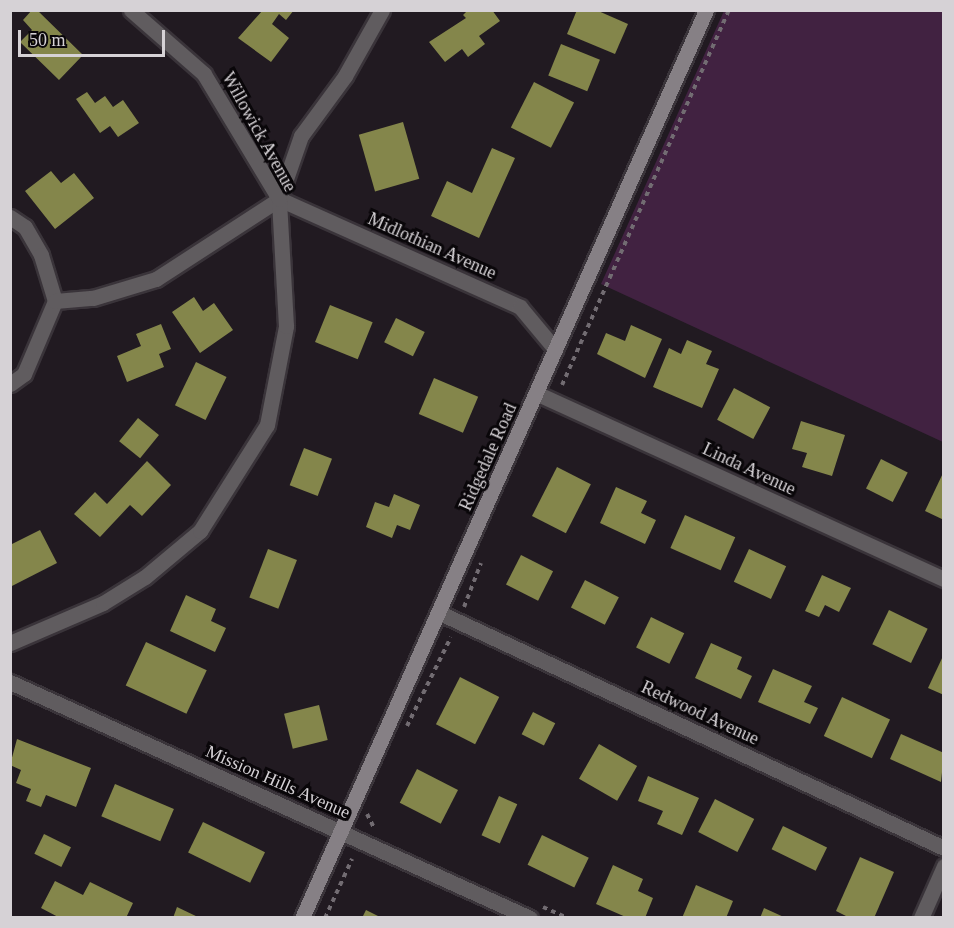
<!DOCTYPE html>
<style>
body{margin:0}
#map{position:relative;width:954px;height:928px;overflow:hidden;background:#211a21;font-family:Georgia,serif}
div>[style]{position:absolute}
[style*='--x']{left:calc(var(--x)*1px);top:calc(var(--y)*1px);width:calc(var(--w)*1px);rotate:calc(var(--a)*1deg)}
.green>*{inset:0;background:#412241}
.building>*{inset:0;background:#84864b;transform-origin:0 0}
.path>*{height:4px;margin-top:-2px;transform-origin:0;background:repeating-linear-gradient(90deg,#726c72 0 4.5px,transparent 0 9px)}
.roads{filter:drop-shadow(2px 0 #3a343a) drop-shadow(-2px 0 #3a343a) drop-shadow(0 2px #3a343a) drop-shadow(0 -2px #3a343a)}
.street>*{height:15px;margin:-7.5px;padding:0 7.5px;transform-origin:7.5px;border-radius:7.5px;background:#605c5f}
.secondary>*{height:15px;margin:-7.5px;padding:0 7.5px;transform-origin:7.5px;border-radius:7.5px;background:#868085}
span{translate:-50% -50%;white-space:nowrap;text-align:center;line-height:1.15;-webkit-text-stroke:6px #090609;paint-order:stroke}
.street-label{font-size:18px;color:#d6d2d6}
.frame{position:absolute;inset:0;border:12px solid #d6d2d6;pointer-events:none}
.scale{position:absolute;left:18px;top:30px;width:147px;height:27px;box-sizing:border-box;border:3px solid #d6d2d6;border-top:0;padding-left:8px;font-size:18px;line-height:21px;white-space:nowrap;color:#d6d2d6;-webkit-text-stroke:4px #090609;paint-order:stroke}
</style>
<div id="map">
<div class="green">
<i style="clip-path:polygon(724px 11px,943px 11px,943px 442px,601px 284px)"></i>
</div>
<div class="building">
<i style="clip-path:polygon(32px 10px,37px 10px,83px 55px,59px 80px,20px 42px,32px 30px,23px 20px)"></i>
<i style="clip-path:polygon(263px 10px,294px 10px,286px 20px,279px 14px,272px 24px,289px 38px,271px 62px,238px 38px)"></i>
<i style="clip-path:polygon(468px 10px,492px 10px,500px 21px,479px 36px,485px 44px,468px 57px,462px 49px,445px 62px,429px 42px,466px 18px,463px 15px)"></i>
<i style="clip-path:polygon(577px 10px,596px 10px,628px 24px,615px 54px,567px 34px)"></i>
<i style="left:561px;top:44px;width:42px;height:34px;rotate:22deg"></i>
<i style="left:534px;top:82px;width:45px;height:51px;rotate:27deg"></i>
<i style="clip-path:polygon(87px 92px,95px 103px,105px 96px,113px 107px,123px 100px,139px 123px,118px 137px,110px 126px,100px 133px,76px 99px)"></i>
<i style="left:403px;top:122px;width:59px;height:46px;rotate:74deg"></i>
<i style="clip-path:polygon(492px 148px,515px 158px,479px 238px,431px 216px,447px 181px,472px 193px)"></i>
<i style="clip-path:polygon(51px 171px,61px 183px,74px 173px,94px 198px,55px 229px,25px 191px)"></i>
<i style="clip-path:polygon(194px 297px,203px 311px,214px 303px,233px 330px,200px 353px,172px 312px)"></i>
<i style="left:330px;top:305px;width:46px;height:40px;rotate:22deg"></i>
<i style="left:396px;top:318px;width:32px;height:27px;rotate:26deg"></i>
<i style="clip-path:polygon(161px 324px,171px 349px,159px 354px,164px 367px,127px 382px,117px 356px,141px 346px,136px 334px)"></i>
<i style="clip-path:polygon(631px 325px,662px 339px,645px 378px,597px 354px,606px 333px,625px 341px)"></i>
<i style="clip-path:polygon(687px 340px,712px 351px,706px 364px,719px 369px,702px 408px,653px 387px,669px 348px,681px 354px)"></i>
<i style="left:196px;top:362px;width:34px;height:48px;rotate:26deg"></i>
<i style="left:434px;top:378px;width:48px;height:39px;rotate:23deg"></i>
<i style="left:734px;top:388px;width:41px;height:36px;rotate:28deg"></i>
<i style="left:138px;top:418px;width:27px;height:30px;rotate:39deg"></i>
<i style="clip-path:polygon(801px 421px,845px 435px,832px 476px,802px 467px,807px 453px,792px 449px)"></i>
<i style="left:304px;top:448px;width:30px;height:40px;rotate:21deg"></i>
<i style="left:881px;top:459px;width:30px;height:33px;rotate:27deg"></i>
<i style="clip-path:polygon(147px 461px,171px 485px,142px 516px,130px 505px,100px 537px,74px 514px,95px 492px,107px 504px)"></i>
<i style="left:557px;top:467px;width:38px;height:55px;rotate:27deg"></i>
<i style="clip-path:polygon(944px 471px,944px 520px,925px 511px)"></i>
<i style="clip-path:polygon(616px 487px,647px 501px,641px 513px,656px 520px,645px 544px,600px 523px)"></i>
<i style="clip-path:polygon(394px 494px,420px 505px,410px 530px,397px 525px,392px 538px,366px 527px,375px 502px,389px 507px)"></i>
<i style="left:685px;top:515px;width:55px;height:36px;rotate:24deg"></i>
<i style="clip-path:polygon(40px 530px,57px 563px,10px 587px,10px 545px)"></i>
<i style="left:268px;top:549px;width:31px;height:52px;rotate:21deg"></i>
<i style="left:749px;top:549px;width:41px;height:36px;rotate:25deg"></i>
<i style="left:521px;top:555px;width:36px;height:33px;rotate:27deg"></i>
<i style="clip-path:polygon(822px 575px,851px 588px,839px 612px,825px 605px,819px 617px,805px 611px)"></i>
<i style="left:585px;top:580px;width:38px;height:31px;rotate:27deg"></i>
<i style="clip-path:polygon(186px 595px,216px 609px,211px 621px,226px 628px,215px 652px,170px 631px)"></i>
<i style="left:889px;top:610px;width:43px;height:38px;rotate:26deg"></i>
<i style="left:651px;top:617px;width:37px;height:34px;rotate:26deg"></i>
<i style="left:146px;top:642px;width:67px;height:48px;rotate:25deg"></i>
<i style="clip-path:polygon(711px 643px,742px 657px,737px 669px,752px 676px,741px 699px,695px 678px)"></i>
<i style="clip-path:polygon(944px 654px,944px 695px,928px 688px)"></i>
<i style="clip-path:polygon(773px 669px,812px 686px,804px 702px,818px 708px,810px 724px,758px 702px)"></i>
<i style="left:460px;top:677px;width:44px;height:53px;rotate:27deg"></i>
<i style="left:842px;top:697px;width:53px;height:43px;rotate:25deg"></i>
<i style="left:319px;top:705px;width:36px;height:36px;rotate:76deg"></i>
<i style="left:533px;top:712px;width:25px;height:25px;rotate:27deg"></i>
<i style="clip-path:polygon(901px 734px,944px 753px,941px 782px,890px 759px)"></i>
<i style="clip-path:polygon(17px 739px,91px 768px,76px 807px,46px 795px,41px 807px,26px 801px,31px 789px,16px 783px,21px 770px,10px 765px)"></i>
<i style="left:599px;top:744px;width:44px;height:40px;rotate:30deg"></i>
<i style="left:417px;top:769px;width:46px;height:38px;rotate:27deg"></i>
<i style="clip-path:polygon(648px 776px,699px 798px,682px 835px,657px 824px,663px 811px,638px 801px)"></i>
<i style="left:115px;top:784px;width:64px;height:35px;rotate:23deg"></i>
<i style="left:499px;top:796px;width:20px;height:43px;rotate:24deg"></i>
<i style="left:715px;top:799px;width:44px;height:37px;rotate:27deg"></i>
<i style="left:203px;top:822px;width:69px;height:34px;rotate:26deg"></i>
<i style="left:783px;top:826px;width:49px;height:26px;rotate:26deg"></i>
<i style="left:44px;top:834px;width:30px;height:22px;rotate:26deg"></i>
<i style="left:542px;top:835px;width:52px;height:33px;rotate:26deg"></i>
<i style="clip-path:polygon(860px 857px,894px 872px,874px 918px,850px 918px,836px 911px)"></i>
<i style="clip-path:polygon(613px 865px,643px 879px,638px 891px,653px 898px,645px 918px,628px 918px,596px 904px)"></i>
<i style="clip-path:polygon(55px 881px,83px 895px,90px 882px,133px 903px,126px 918px,60px 918px,41px 908px)"></i>
<i style="clip-path:polygon(696px 885px,733px 901px,726px 918px,682px 918px)"></i>
<i style="clip-path:polygon(177px 907px,200px 918px,173px 918px)"></i>
<i style="clip-path:polygon(764px 908px,786px 918px,760px 918px)"></i>
<i style="clip-path:polygon(366px 910px,382px 918px,362px 918px)"></i>
</div>
<div class="path">
<i style="--x:562;--y:385;--w:411;--a:-66"></i>
<i style="--x:464;--y:607;--w:47;--a:-68.9"></i>
<i style="--x:407;--y:726;--w:99;--a:-63.7"></i>
<i style="--x:367;--y:814;--w:16;--a:63"></i>
<i style="--x:543;--y:907;--w:27;--a:24"></i>
<i style="--x:325;--y:918;--w:65;--a:-65.4"></i>
</div>
<div class="roads">
<div class="street">
<i style="--x:279;--y:199;--w:264;--a:24.1"></i>
<i style="--x:520;--y:307;--w:55;--a:50.2"></i>
<i style="--x:10;--y:217;--w:18;--a:34"></i>
<i style="--x:25;--y:227;--w:32;--a:60"></i>
<i style="--x:41;--y:255;--w:48;--a:73.1"></i>
<i style="--x:55;--y:301;--w:79;--a:113"></i>
<i style="--x:24;--y:374;--w:17;--a:144"></i>
<i style="--x:55;--y:301;--w:38;--a:-5"></i>
<i style="--x:93;--y:298;--w:66;--a:-16.8"></i>
<i style="--x:156;--y:279;--w:147;--a:-33"></i>
<i style="--x:279;--y:199;--w:67;--a:-70.8"></i>
<i style="--x:301;--y:136;--w:74;--a:-53.7"></i>
<i style="--x:345;--y:76;--w:76;--a:-60.7"></i>
<i style="--x:538;--y:394;--w:446;--a:24.5"></i>
<i style="--x:440;--y:613;--w:556;--a:25"></i>
<i style="--x:10;--y:643;--w:101;--a:-23.3"></i>
<i style="--x:103;--y:603;--w:49;--a:-31.8"></i>
<i style="--x:145;--y:577;--w:72;--a:-39.9"></i>
<i style="--x:200;--y:531;--w:125;--a:-57.7"></i>
<i style="--x:267;--y:425;--w:101;--a:-79.1"></i>
<i style="--x:286;--y:326;--w:127;--a:-93.2"></i>
<i style="--x:279;--y:199;--w:146;--a:-121"></i>
<i style="--x:204;--y:74;--w:97;--a:-138.8"></i>
<i style="--x:10;--y:682;--w:571;--a:24.41"></i>
<i style="--x:921;--y:918;--w:57;--a:-66.1"></i>
</div>
<div class="secondary">
<i style="--x:302;--y:918;--w:994;--a:-66.01"></i>
</div>
</div>
<div class="street-label">
<span style="left:259px;top:132px;rotate:61deg">Willowick Avenue</span>
<span style="left:432px;top:246px;rotate:24deg">Midlothian Avenue</span>
<span style="left:488px;top:457px;rotate:-66deg">Ridgedale Road</span>
<span style="left:749px;top:469px;rotate:25deg">Linda Avenue</span>
<span style="left:700px;top:713px;rotate:25deg">Redwood Avenue</span>
<span style="left:278px;top:782px;rotate:24deg">Mission Hills Avenue</span>
</div>
<div class="frame"></div>
<div class="scale">50 m</div>
</div>
